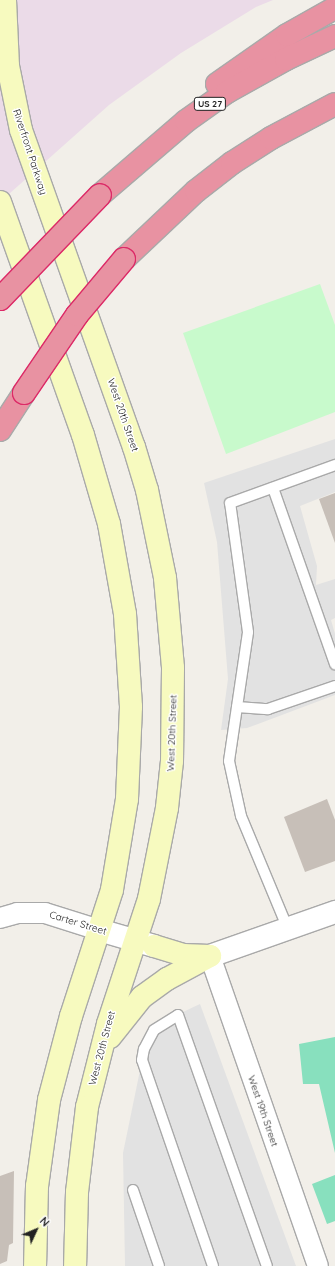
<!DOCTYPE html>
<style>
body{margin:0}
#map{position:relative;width:335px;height:1266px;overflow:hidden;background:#f2efe9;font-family:Quicksand,sans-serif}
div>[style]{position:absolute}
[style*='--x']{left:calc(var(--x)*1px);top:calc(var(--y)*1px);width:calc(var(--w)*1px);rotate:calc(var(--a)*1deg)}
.industrial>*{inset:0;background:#ebdbe8}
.park>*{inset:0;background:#c8facc}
.pitch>*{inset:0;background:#88e0be}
.parking>*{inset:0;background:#e2e2e2}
.building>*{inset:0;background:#c7bfb8}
.roads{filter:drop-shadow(1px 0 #a9a9a9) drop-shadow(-1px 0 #a9a9a9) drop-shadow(0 1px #a9a9a9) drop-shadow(0 -1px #a9a9a9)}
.service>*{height:10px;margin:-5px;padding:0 5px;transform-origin:5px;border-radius:5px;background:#fff}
.minor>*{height:20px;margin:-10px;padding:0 10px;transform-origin:10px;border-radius:10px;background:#fff}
.tertiary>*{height:22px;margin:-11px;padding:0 11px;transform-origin:11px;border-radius:11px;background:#fff}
.secondary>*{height:22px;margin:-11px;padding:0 11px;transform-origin:11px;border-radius:11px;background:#f7fabf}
.motorway>*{height:22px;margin:-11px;padding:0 11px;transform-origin:11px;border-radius:11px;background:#e892a2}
.bridges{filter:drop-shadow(1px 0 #dc2a67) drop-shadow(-1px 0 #dc2a67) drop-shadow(0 1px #dc2a67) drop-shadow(0 -1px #dc2a67)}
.motorway-bridge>*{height:22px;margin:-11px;padding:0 11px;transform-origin:11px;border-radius:11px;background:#e892a2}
span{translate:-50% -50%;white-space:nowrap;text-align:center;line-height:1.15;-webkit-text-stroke:3px #fff;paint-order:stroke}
.shield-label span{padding:1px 3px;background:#fff;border:1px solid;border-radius:3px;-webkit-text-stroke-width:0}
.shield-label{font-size:9px;color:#222;font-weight:700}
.street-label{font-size:10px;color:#222}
.north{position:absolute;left:16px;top:1210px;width:40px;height:40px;-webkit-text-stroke:3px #fff;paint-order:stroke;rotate:46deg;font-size:11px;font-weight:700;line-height:16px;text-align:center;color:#222}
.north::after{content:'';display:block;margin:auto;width:14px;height:18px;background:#222;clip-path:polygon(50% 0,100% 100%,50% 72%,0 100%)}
</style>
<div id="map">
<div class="industrial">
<i style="clip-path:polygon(0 0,273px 0,256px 7px,181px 53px,109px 105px,0 202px)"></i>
</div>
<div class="park">
<i style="clip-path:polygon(320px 284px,335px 325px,335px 412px,226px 454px,183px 333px)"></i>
</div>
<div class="pitch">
<i style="clip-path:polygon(335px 1037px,335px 1153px,319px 1084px,303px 1084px,299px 1044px)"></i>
<i style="clip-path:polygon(335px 1175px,335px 1221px,327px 1224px,312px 1184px)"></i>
</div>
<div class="parking">
<i style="clip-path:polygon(335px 439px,335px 492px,300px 506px,317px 566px,316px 585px,335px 579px,335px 618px,331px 620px,335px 634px,335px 695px,247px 728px,221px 730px,228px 679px,217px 542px,204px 483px)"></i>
<i style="clip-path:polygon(200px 1004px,296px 1266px,125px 1266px,123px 1153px,145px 1046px,164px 1021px)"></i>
</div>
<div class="building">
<i style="clip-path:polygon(335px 493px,335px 543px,319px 499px)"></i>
<i style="clip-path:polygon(327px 799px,335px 820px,335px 861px,305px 872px,284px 817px)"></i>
<i style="clip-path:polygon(14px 1171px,13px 1243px,9px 1245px,7px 1261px,0 1264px,0 1176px)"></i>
</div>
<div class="roads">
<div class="service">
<i style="--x:273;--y:488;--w:187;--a:70.6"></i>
<i style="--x:237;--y:707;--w:31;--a:4"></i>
<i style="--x:268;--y:709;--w:71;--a:-18.9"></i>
<i style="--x:288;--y:929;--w:122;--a:-112.6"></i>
<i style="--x:241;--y:816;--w:56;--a:-102.3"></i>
<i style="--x:229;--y:761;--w:130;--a:-81.6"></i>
<i style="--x:248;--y:632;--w:130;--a:-97.9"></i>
<i style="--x:230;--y:503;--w:112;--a:-19.9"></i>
<i style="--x:133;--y:1190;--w:80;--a:71.1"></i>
<i style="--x:213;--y:1266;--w:218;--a:-109"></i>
<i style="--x:142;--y:1060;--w:11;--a:-80"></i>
<i style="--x:144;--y:1049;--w:21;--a:-62"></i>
<i style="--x:154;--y:1030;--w:28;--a:-32"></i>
<i style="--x:178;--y:1015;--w:266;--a:70.5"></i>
</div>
<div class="minor">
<i style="--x:0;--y:918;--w:18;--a:-16"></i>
<i style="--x:17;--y:913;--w:28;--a:0"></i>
<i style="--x:45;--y:913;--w:57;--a:17.5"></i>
<i style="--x:210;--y:956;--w:328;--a:70.8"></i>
</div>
<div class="tertiary">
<i style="--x:99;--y:930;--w:57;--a:16.2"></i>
<i style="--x:210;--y:956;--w:133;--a:-19.4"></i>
</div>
<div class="secondary">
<i style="--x:5;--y:0;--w:66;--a:87.4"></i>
<i style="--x:8;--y:66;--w:65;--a:78.5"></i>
<i style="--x:21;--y:130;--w:337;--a:70.4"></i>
<i style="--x:134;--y:447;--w:45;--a:73.2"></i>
<i style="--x:147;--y:490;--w:90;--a:78.4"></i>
<i style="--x:165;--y:578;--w:90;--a:84.9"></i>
<i style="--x:173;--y:668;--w:93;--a:90.6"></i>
<i style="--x:172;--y:761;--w:47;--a:96.1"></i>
<i style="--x:167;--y:808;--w:93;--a:101.2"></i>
<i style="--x:149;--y:899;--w:132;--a:108.2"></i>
<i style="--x:108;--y:1024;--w:86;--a:104.2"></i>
<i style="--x:87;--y:1107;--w:86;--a:96.7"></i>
<i style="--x:77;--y:1192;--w:74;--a:91.5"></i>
<i style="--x:0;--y:202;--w:247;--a:70.4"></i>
<i style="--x:83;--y:435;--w:93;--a:73.7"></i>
<i style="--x:109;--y:524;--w:91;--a:79.9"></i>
<i style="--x:125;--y:614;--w:93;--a:86.3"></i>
<i style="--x:131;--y:707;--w:92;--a:92.5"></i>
<i style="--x:127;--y:799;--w:92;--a:99.4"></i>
<i style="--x:112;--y:890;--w:133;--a:108"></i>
<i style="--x:71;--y:1016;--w:87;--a:104.7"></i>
<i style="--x:49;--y:1100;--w:87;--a:97.9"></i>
<i style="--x:37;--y:1186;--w:80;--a:91.4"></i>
<i style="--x:154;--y:946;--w:30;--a:17"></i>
<i style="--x:183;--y:955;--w:27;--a:2"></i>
<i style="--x:110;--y:1037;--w:51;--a:-51.3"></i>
<i style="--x:142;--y:997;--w:31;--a:-36"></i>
<i style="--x:167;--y:979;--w:49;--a:-28.1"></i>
</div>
<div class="motorway">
<i style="--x:217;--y:84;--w:85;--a:-35"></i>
<i style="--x:287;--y:35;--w:55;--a:-29.4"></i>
<i style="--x:100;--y:195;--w:113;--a:-40.7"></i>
<i style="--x:186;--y:121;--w:50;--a:-35.3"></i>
<i style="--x:227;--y:92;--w:68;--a:-29.2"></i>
<i style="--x:286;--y:59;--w:54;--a:-25.1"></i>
<i style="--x:124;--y:259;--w:99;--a:-43.4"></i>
<i style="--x:196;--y:191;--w:46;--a:-37.9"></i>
<i style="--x:232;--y:163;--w:46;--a:-32.7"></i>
<i style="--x:271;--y:138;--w:72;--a:-28"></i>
<i style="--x:0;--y:430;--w:44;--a:-57"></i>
</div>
</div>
<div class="bridges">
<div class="motorway-bridge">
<i style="--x:0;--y:299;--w:144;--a:-46.1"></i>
<i style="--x:24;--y:393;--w:94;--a:-55.8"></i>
<i style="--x:77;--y:315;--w:73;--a:-50"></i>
</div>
</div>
<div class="shield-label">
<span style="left:210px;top:104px">US 27</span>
</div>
<div class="street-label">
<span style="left:30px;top:152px;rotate:72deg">Riverfront Parkway</span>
<span style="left:123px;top:415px;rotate:71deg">West 20th Street</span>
<span style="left:172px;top:733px;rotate:-88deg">West 20th Street</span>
<span style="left:78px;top:923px;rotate:17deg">Carter Street</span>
<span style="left:102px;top:1048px;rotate:-75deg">West 20th Street</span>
<span style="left:263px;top:1111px;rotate:71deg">West 19th Street</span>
</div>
<div class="north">N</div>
</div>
